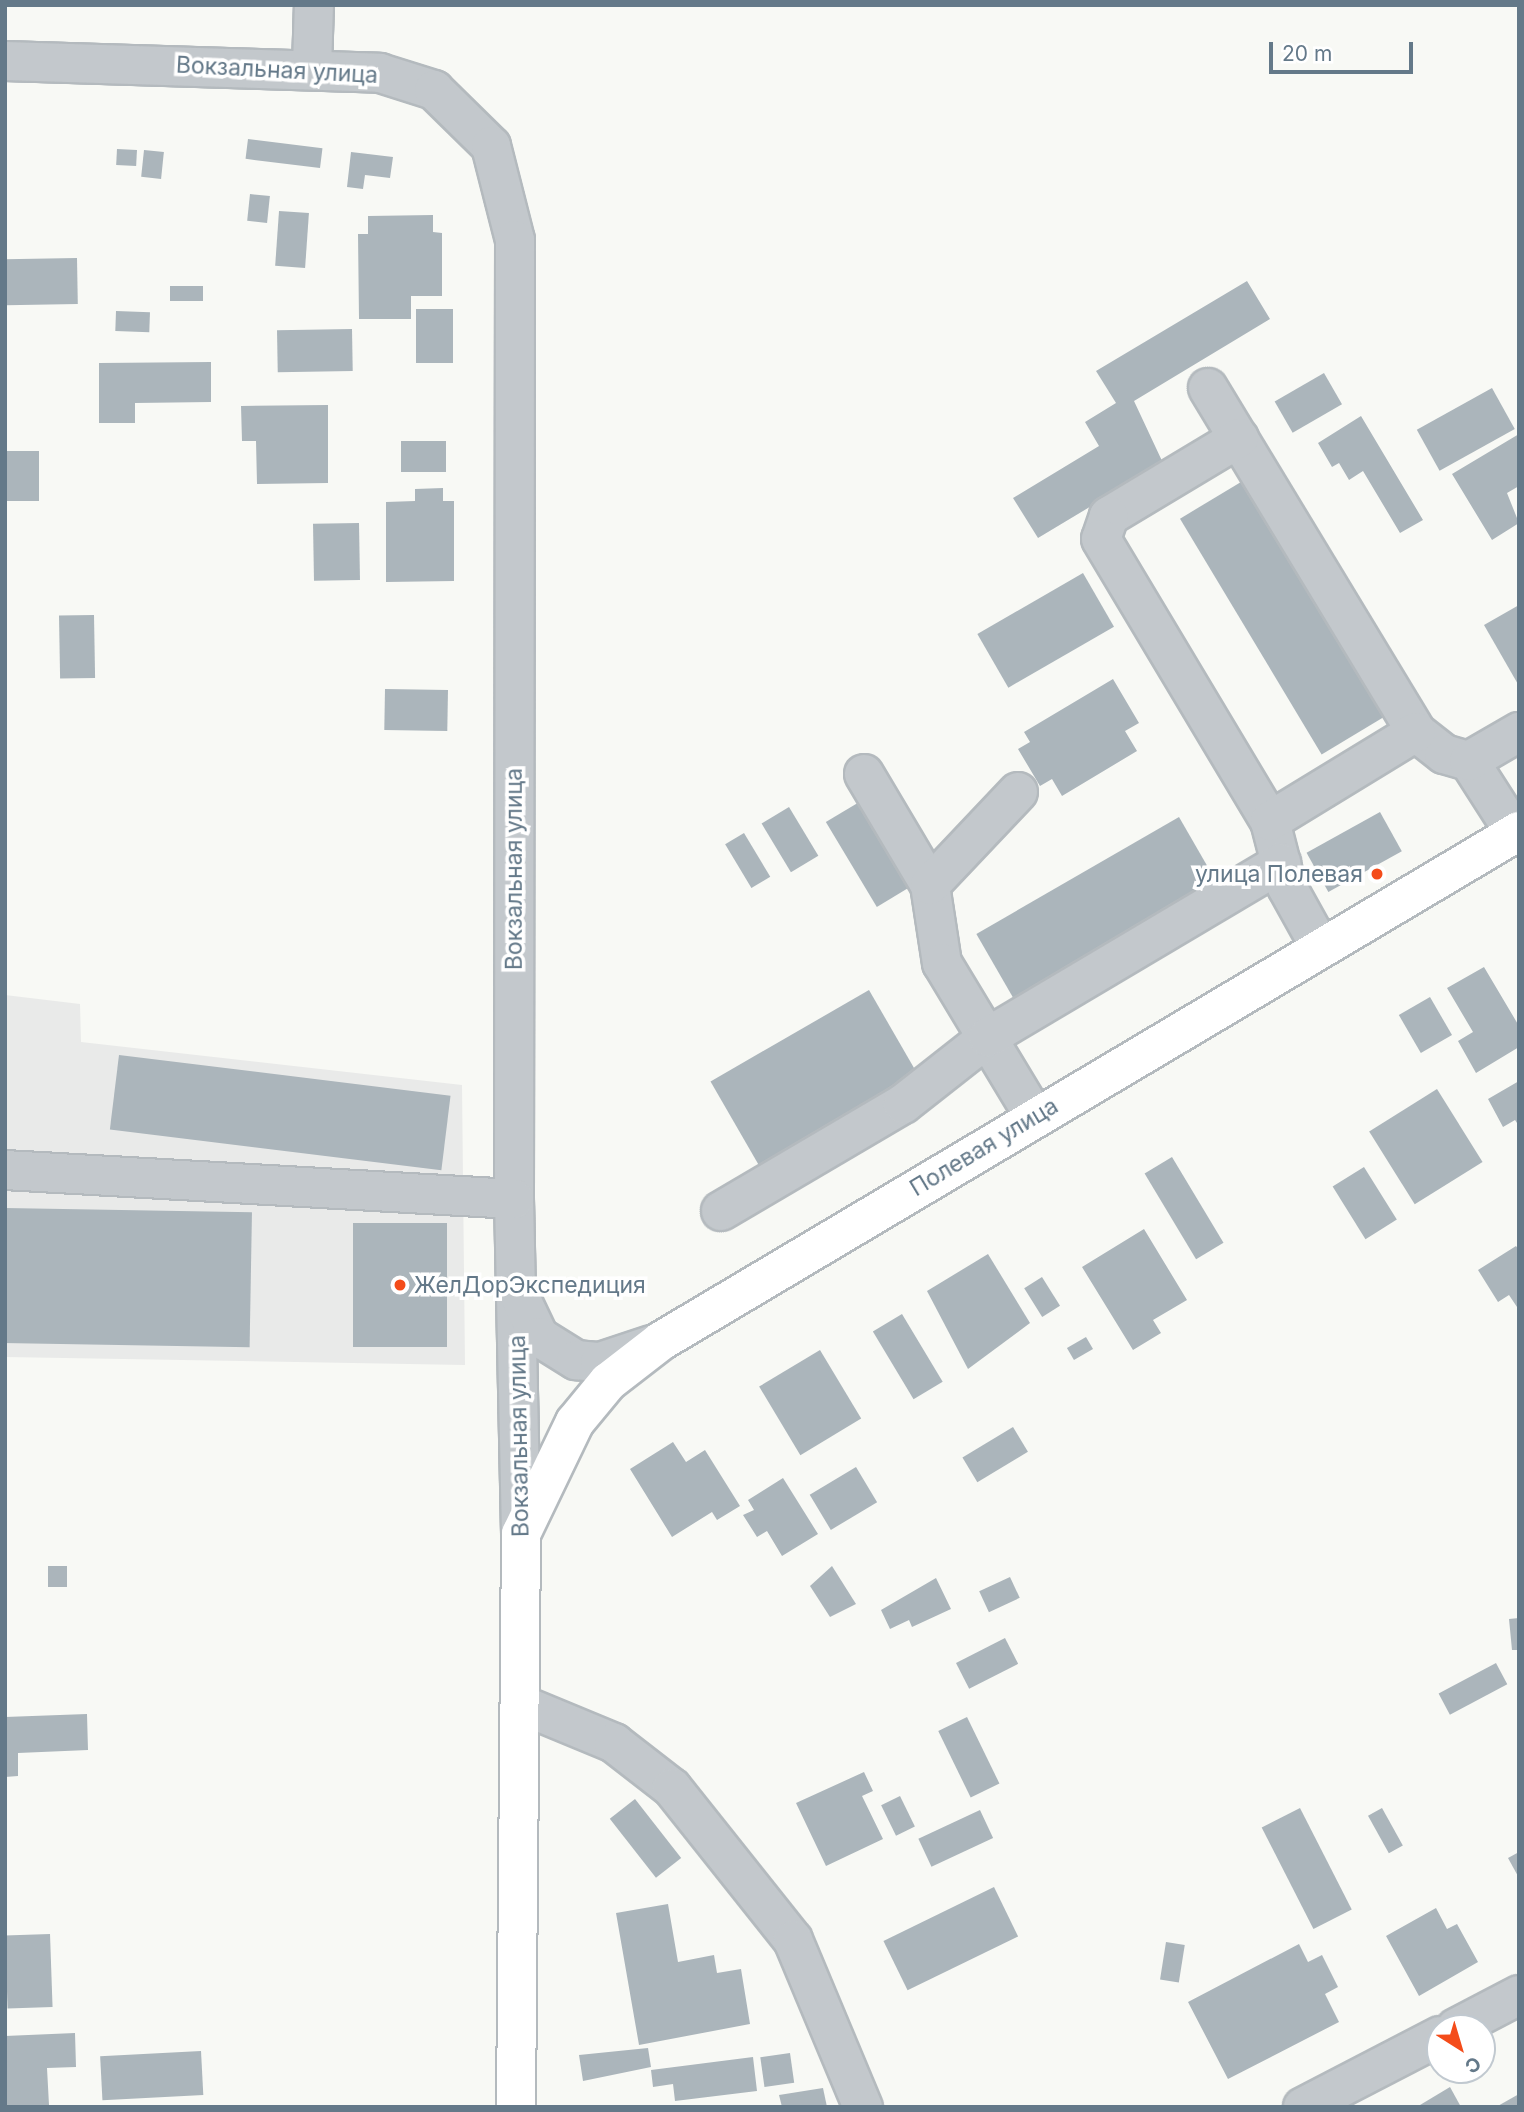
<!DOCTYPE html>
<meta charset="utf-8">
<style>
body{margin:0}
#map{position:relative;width:1524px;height:2112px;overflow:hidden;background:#f8f9f5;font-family:Inter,sans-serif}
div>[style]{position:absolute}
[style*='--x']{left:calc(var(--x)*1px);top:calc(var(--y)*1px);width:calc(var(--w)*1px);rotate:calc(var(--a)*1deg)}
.built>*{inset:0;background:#e9eae9}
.building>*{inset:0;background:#abb5bb;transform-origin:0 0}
.roads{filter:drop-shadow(2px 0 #b4babe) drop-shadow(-2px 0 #b4babe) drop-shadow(0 2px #b4babe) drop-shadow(0 -2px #b4babe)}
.minor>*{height:38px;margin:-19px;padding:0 19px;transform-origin:19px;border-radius:19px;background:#c3c8cc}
.major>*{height:38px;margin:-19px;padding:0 19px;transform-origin:19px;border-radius:19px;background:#fff}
.dots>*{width:19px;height:19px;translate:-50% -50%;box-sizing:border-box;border:4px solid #fff;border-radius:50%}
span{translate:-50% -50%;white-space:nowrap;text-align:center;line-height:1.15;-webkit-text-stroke:7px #fff;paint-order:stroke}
.street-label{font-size:23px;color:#647989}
.poi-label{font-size:23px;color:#647989}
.right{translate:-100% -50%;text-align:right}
.left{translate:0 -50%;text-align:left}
.frame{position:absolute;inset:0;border:7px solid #647989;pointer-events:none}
.north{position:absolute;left:1426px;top:2014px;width:70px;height:70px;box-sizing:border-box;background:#fff;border:2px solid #c1c9d0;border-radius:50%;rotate:143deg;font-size:19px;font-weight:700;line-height:28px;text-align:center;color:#647989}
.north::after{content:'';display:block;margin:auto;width:24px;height:32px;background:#f44c1a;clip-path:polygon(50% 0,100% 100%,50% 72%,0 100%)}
.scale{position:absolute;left:1269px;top:42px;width:144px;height:32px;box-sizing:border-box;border:4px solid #647989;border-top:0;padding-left:9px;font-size:21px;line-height:24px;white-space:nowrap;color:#647989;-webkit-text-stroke:5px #fff;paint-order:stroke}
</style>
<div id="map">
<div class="built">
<i style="clip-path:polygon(5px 995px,80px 1004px,81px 1042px,462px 1085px,465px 1365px,5px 1357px)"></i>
</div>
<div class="building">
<i style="left:248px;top:139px;width:75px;height:20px;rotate:7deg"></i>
<i style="left:117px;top:149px;width:20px;height:16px;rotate:3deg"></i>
<i style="left:144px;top:150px;width:20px;height:27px;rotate:6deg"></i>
<i style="clip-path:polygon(351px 152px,393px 157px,390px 178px,365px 175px,363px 189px,347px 187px)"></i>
<i style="left:250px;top:194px;width:20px;height:27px;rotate:6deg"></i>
<i style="left:279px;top:211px;width:30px;height:55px;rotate:4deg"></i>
<i style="clip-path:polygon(433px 215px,433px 232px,442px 233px,442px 296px,411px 296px,411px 319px,359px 319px,358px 234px,368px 234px,368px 216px)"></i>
<i style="left:77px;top:258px;width:46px;height:72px;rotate:89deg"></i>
<i style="clip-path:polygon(1247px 281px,1270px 319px,1134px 401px,1163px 463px,1038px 538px,1013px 498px,1099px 446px,1085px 422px,1116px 403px,1096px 371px)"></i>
<i style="left:170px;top:286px;width:33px;height:15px"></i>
<i style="left:416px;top:309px;width:37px;height:54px"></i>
<i style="left:116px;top:311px;width:34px;height:20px;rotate:2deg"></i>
<i style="left:352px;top:329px;width:42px;height:75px;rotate:89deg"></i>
<i style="clip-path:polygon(211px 362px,211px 402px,135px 403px,135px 423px,99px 423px,99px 363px)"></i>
<i style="left:1324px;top:373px;width:36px;height:57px;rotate:60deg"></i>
<i style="left:1492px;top:388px;width:47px;height:86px;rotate:61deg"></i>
<i style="clip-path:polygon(328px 405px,328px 483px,257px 484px,256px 441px,242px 441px,241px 406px)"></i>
<i style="clip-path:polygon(1361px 416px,1423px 520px,1400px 533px,1363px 471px,1349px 480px,1339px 463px,1332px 467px,1318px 443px)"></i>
<i style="clip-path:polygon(1519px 434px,1519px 486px,1507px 493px,1519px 523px,1492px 540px,1452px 474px)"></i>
<i style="left:446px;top:441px;width:31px;height:45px;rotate:90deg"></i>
<i style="left:5px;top:451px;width:34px;height:50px"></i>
<i style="left:1246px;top:479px;width:275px;height:77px;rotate:59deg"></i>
<i style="clip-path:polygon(443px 488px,443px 501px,454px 501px,454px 581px,386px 582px,386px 502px,415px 501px,415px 489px)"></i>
<i style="left:359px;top:523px;width:57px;height:46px;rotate:89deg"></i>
<i style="left:1083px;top:573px;width:62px;height:122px;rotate:60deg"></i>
<i style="clip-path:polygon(1519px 605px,1519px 686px,1484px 625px)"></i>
<i style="left:94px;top:615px;width:63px;height:35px;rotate:89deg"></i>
<i style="clip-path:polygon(1113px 679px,1139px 723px,1125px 731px,1137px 751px,1062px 796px,1052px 779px,1040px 786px,1018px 749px,1030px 742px,1024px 732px)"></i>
<i style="left:385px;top:689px;width:63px;height:41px;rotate:1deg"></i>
<i style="left:861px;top:801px;width:99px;height:41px;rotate:59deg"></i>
<i style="left:789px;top:807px;width:57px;height:32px;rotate:59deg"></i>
<i style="left:1380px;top:812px;width:45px;height:84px;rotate:61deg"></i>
<i style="left:1179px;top:817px;width:75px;height:234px;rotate:60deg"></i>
<i style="left:744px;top:833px;width:51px;height:22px;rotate:59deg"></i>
<i style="clip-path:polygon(1484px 967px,1519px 1026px,1519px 1047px,1476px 1073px,1458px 1041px,1473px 1032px,1447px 988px)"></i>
<i style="left:869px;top:990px;width:97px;height:183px;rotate:60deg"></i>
<i style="left:1430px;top:997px;width:44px;height:36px;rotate:60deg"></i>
<i style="left:119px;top:1055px;width:334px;height:75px;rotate:7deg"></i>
<i style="clip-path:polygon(1519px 1081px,1519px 1126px,1515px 1120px,1503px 1127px,1488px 1099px)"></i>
<i style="left:1437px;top:1089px;width:86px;height:80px;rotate:58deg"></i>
<i style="left:1172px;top:1157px;width:100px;height:32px;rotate:59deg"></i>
<i style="left:1364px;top:1167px;width:62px;height:37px;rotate:58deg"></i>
<i style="left:5px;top:1208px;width:247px;height:135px;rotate:1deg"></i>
<i style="left:353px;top:1223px;width:94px;height:124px"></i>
<i style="clip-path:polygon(1144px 1229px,1187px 1300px,1153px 1320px,1161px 1333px,1133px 1350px,1082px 1267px)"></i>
<i style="clip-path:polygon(1516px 1246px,1519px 1250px,1519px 1310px,1509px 1295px,1498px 1302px,1478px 1270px)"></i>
<i style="clip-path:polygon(988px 1254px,1030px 1323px,968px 1369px,927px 1291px)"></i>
<i style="left:1042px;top:1277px;width:34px;height:21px;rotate:58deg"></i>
<i style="left:902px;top:1314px;width:79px;height:34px;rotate:59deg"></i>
<i style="left:1086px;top:1337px;width:14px;height:22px;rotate:60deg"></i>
<i style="left:820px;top:1350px;width:80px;height:71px;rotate:59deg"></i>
<i style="left:1013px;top:1427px;width:29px;height:59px;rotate:59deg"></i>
<i style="clip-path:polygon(673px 1442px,686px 1462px,705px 1450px,740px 1506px,717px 1520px,712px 1512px,672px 1537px,630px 1469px)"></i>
<i style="left:856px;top:1467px;width:41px;height:54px;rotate:59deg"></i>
<i style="clip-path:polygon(783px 1478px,818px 1534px,782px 1556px,767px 1531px,757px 1537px,743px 1515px,754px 1510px,748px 1500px)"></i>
<i style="left:67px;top:1566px;width:21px;height:19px;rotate:90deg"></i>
<i style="clip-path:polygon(832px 1566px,856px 1604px,830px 1617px,810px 1586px)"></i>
<i style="left:1010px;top:1577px;width:23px;height:34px;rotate:65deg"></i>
<i style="clip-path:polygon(936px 1578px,951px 1609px,912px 1627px,909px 1620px,890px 1629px,881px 1610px)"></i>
<i style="clip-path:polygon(1519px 1618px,1519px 1650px,1512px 1650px,1509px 1619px)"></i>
<i style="left:1005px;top:1638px;width:29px;height:55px;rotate:63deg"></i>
<i style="left:1496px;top:1663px;width:24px;height:65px;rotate:62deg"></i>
<i style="clip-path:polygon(87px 1714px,88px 1750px,18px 1753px,18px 1776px,5px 1777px,5px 1717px)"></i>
<i style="left:967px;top:1717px;width:74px;height:32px;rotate:64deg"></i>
<i style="clip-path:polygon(864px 1772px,873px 1791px,862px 1796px,883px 1839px,826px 1866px,796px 1803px)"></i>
<i style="left:900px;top:1796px;width:34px;height:21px;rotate:64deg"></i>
<i style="left:635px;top:1799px;width:75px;height:32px;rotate:52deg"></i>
<i style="left:1300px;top:1808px;width:114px;height:43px;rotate:63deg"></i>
<i style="left:1382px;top:1808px;width:43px;height:16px;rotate:61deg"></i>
<i style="left:980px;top:1810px;width:31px;height:68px;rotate:65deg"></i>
<i style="clip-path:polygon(1519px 1852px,1519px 1878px,1508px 1858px)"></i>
<i style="left:994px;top:1887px;width:55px;height:123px;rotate:64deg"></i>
<i style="clip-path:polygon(668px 1904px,678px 1962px,714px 1955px,717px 1973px,741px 1969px,750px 2024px,639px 2045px,616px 1913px)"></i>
<i style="clip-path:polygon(1436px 1908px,1447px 1929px,1457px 1924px,1478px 1962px,1419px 1996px,1386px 1936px)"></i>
<i style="left:50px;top:1934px;width:73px;height:45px;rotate:88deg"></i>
<i style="left:1166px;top:1942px;width:19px;height:38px;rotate:9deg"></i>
<i style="clip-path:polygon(1299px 1944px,1308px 1962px,1322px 1955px,1338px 1987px,1325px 1994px,1339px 2022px,1228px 2079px,1188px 2002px)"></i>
<i style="clip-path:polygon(75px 2033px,76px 2067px,47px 2068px,49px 2105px,5px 2107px,5px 2036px)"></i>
<i style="clip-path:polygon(648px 2048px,651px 2067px,583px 2081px,579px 2055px)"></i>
<i style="left:201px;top:2051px;width:44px;height:101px;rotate:87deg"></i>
<i style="left:790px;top:2053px;width:30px;height:30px;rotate:82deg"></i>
<i style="clip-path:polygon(753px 2057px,757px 2091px,675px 2101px,673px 2084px,653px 2087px,651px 2070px)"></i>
<i style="clip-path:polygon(1450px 2087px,1461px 2107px,1421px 2107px,1420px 2105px)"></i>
<i style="clip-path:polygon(823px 2088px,827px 2107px,782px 2107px,779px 2095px)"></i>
<i style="clip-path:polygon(1519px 2094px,1519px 2107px,1496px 2107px)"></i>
</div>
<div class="roads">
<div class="minor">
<i style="--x:5;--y:61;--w:375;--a:1.8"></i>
<i style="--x:380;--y:73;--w:57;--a:17.5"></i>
<i style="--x:434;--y:90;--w:80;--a:44.5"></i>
<i style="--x:491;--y:146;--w:97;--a:75.7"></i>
<i style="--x:515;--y:240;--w:959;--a:90.06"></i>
<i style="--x:514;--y:1199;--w:335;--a:88.8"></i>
<i style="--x:312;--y:67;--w:62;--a:-88.2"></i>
<i style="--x:1208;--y:388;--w:402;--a:58.8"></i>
<i style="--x:1416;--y:732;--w:36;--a:38"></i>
<i style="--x:1444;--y:754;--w:26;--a:16"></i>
<i style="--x:1469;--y:761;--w:85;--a:57.4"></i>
<i style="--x:1239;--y:438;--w:152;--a:149"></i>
<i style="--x:1109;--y:516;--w:24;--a:109"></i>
<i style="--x:1101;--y:539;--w:329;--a:59.1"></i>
<i style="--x:1270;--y:821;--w:68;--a:75.6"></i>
<i style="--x:1287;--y:887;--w:70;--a:60.9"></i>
<i style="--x:1469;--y:761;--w:58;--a:-30.1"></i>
<i style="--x:864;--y:774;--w:129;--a:59.3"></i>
<i style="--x:930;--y:885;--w:79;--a:81.3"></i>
<i style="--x:942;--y:963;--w:180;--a:58.9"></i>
<i style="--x:1270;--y:821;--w:171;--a:-31.4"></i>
<i style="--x:930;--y:885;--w:128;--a:-46.6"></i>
<i style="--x:5;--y:1170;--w:510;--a:3.26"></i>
<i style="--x:721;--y:1211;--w:211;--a:-30.5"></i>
<i style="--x:903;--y:1104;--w:108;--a:-38.2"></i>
<i style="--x:988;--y:1037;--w:341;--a:-30.7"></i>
<i style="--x:520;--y:1297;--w:44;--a:64.6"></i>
<i style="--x:539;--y:1337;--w:44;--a:31.9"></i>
<i style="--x:576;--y:1360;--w:24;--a:5"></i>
<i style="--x:600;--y:1362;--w:54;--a:-18.4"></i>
<i style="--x:520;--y:1704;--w:102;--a:22.5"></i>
<i style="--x:614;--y:1743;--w:73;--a:37.8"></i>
<i style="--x:672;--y:1788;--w:194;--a:51.5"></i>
<i style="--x:793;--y:1940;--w:181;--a:67.3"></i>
<i style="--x:1456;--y:2028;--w:71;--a:-27.6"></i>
<i style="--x:1303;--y:2107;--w:154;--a:-27.4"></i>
</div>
<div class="major">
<i style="--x:516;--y:2107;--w:573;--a:-89.5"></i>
<i style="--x:521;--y:1534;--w:124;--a:-64.3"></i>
<i style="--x:575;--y:1422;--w:52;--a:-50.5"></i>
<i style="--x:608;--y:1382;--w:67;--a:-37.7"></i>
<i style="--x:661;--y:1341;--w:998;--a:-30.73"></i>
</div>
</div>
<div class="dots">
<i style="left:1377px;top:874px;background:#f44c1a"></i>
<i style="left:400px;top:1285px;background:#f44c1a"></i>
</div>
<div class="street-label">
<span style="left:277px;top:70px;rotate:3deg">Вокзальная улица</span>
<span style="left:514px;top:869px;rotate:-90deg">Вокзальная улица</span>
<span style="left:984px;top:1147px;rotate:-31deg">Полевая улица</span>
<span style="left:519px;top:1436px;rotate:-91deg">Вокзальная улица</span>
</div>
<div class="poi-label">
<span class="right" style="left:1363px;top:874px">улица Полевая</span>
<span class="left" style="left:414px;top:1285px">ЖелДорЭкспедиция</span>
</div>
<div class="frame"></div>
<div class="north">С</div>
<div class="scale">20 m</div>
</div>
